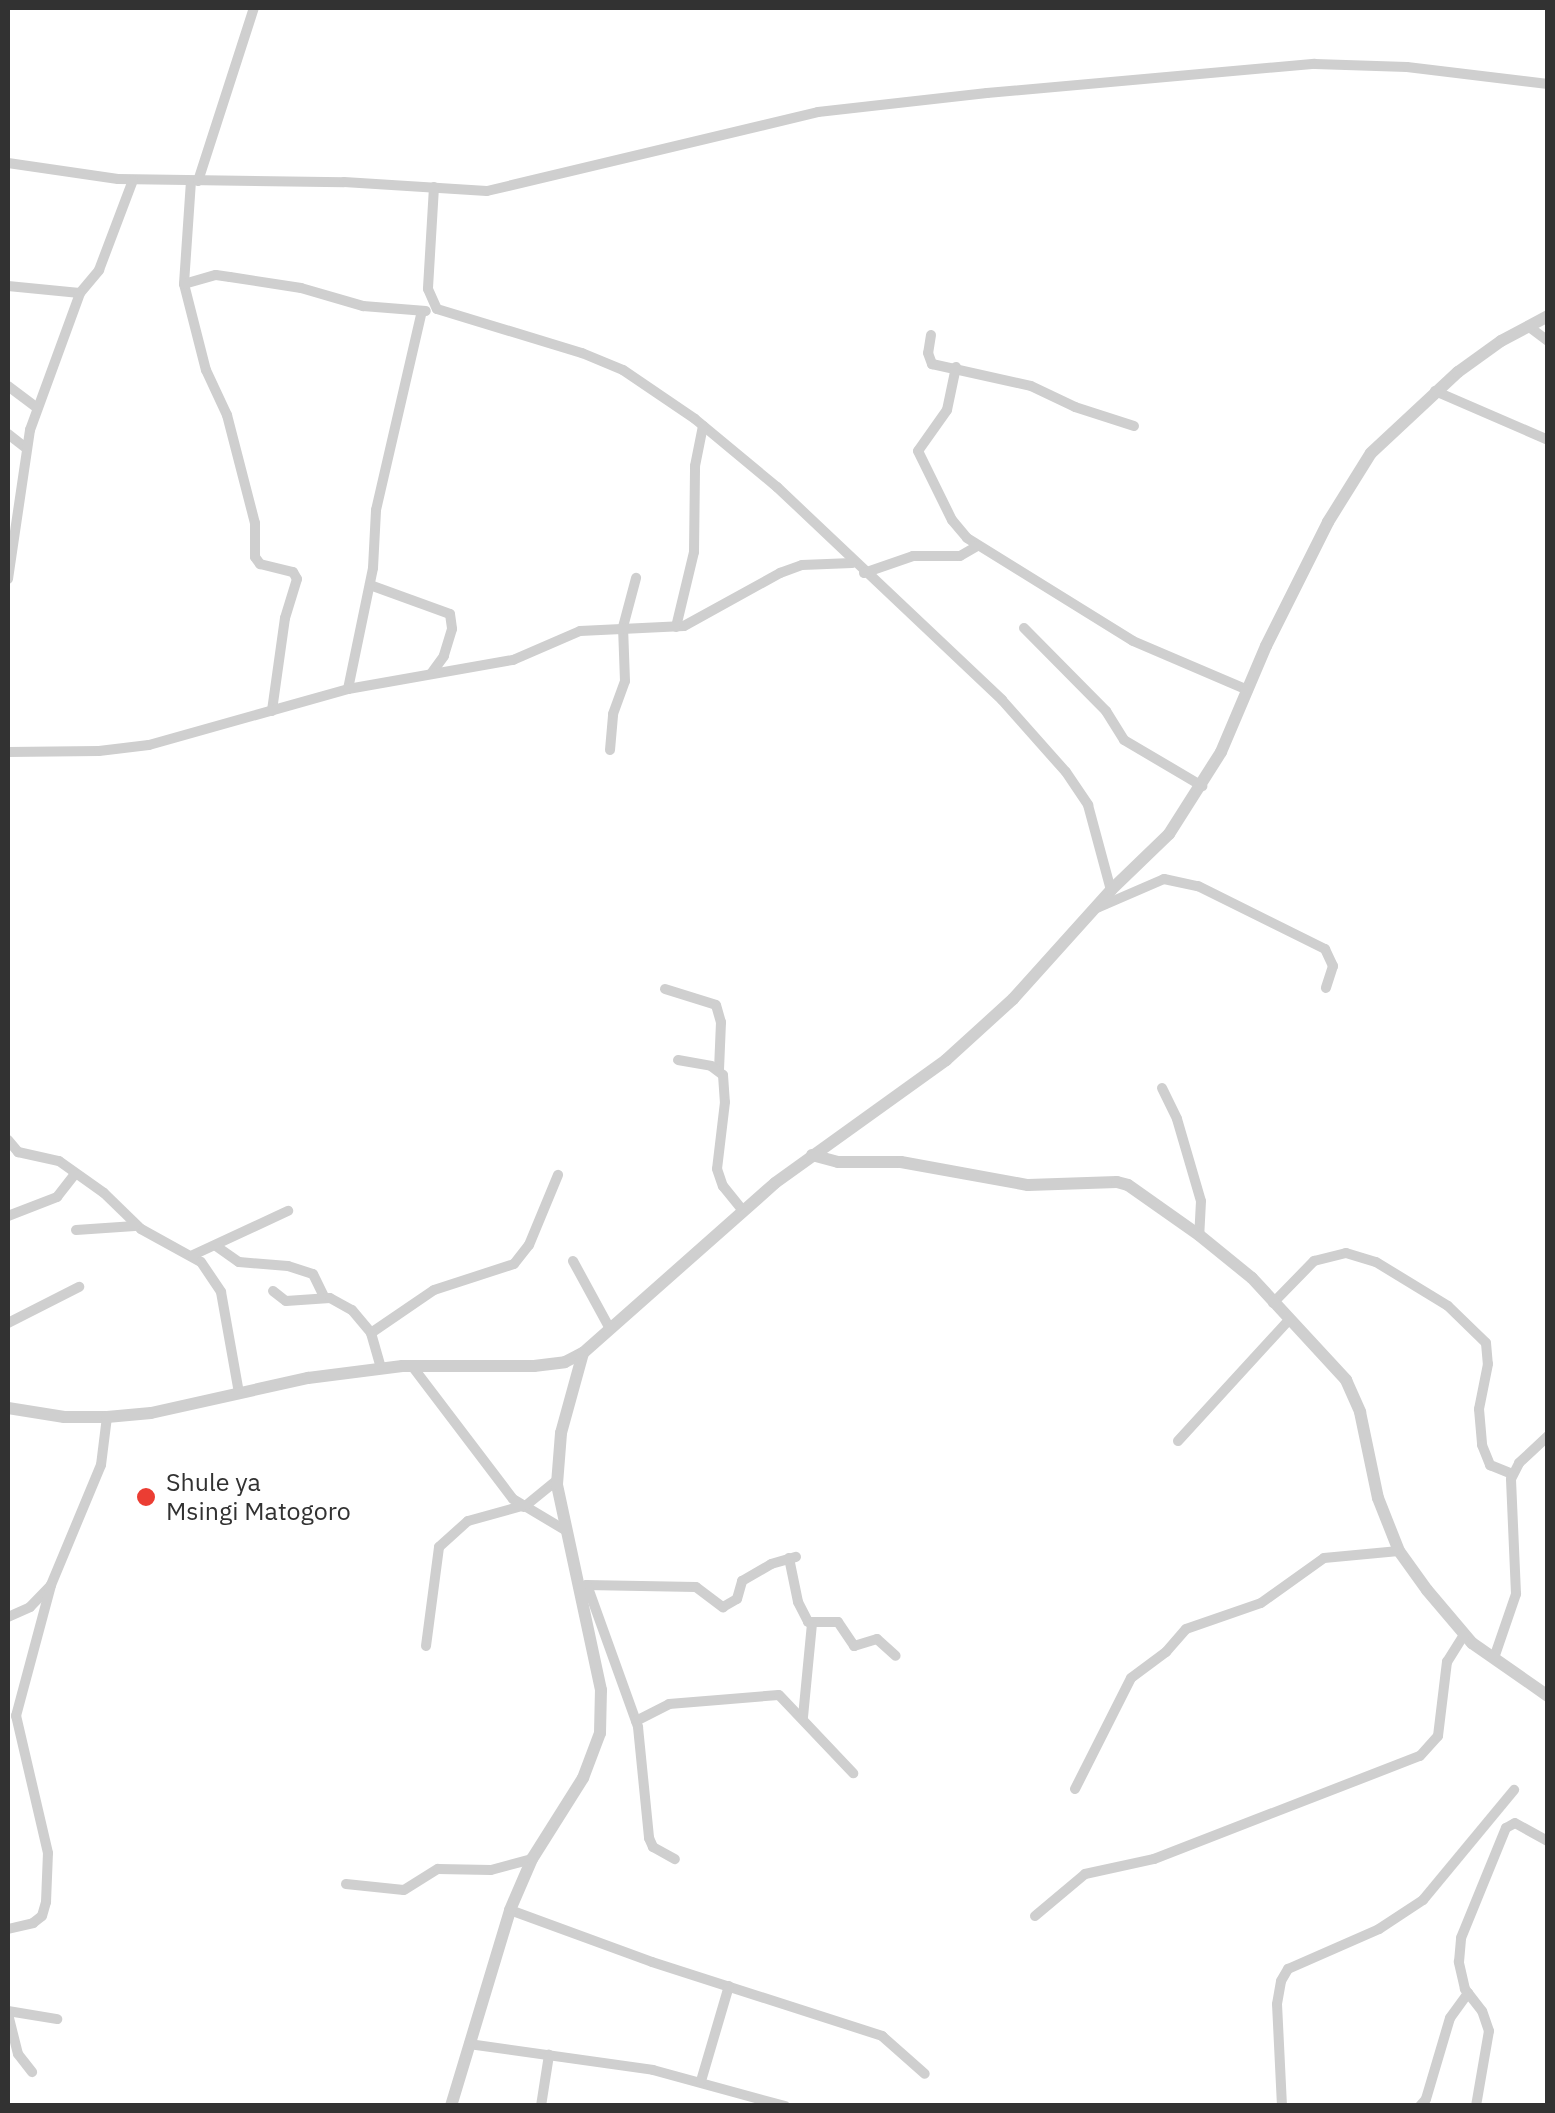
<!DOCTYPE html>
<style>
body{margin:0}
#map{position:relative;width:1555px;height:2113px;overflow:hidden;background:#fff;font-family:"IBM Plex Sans",sans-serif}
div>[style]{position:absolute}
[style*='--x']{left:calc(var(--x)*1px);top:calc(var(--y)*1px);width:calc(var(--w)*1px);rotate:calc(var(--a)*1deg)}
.minor>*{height:10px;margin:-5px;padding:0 5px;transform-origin:5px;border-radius:5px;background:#cfcfcf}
.tertiary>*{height:12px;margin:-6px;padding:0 6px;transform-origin:6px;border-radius:6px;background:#cfcfcf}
.dots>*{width:28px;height:28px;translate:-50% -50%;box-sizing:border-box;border:5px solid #fff;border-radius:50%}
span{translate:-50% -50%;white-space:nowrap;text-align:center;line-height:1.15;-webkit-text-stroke:10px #fff;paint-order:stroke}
.poi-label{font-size:25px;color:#323232}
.left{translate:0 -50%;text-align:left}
.frame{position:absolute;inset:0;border:10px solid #323232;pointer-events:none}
</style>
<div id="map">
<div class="minor">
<i style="--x:8;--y:163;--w:111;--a:8.3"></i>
<i style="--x:118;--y:179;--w:226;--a:0.8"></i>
<i style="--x:344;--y:182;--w:143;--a:3.6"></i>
<i style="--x:487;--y:191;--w:340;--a:-13.4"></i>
<i style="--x:818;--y:112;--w:170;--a:-6.4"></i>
<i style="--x:987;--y:93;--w:329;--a:-5.1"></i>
<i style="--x:1315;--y:64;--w:92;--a:1.9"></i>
<i style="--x:1407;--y:67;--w:142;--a:6.9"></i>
<i style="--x:191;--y:181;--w:103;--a:93.9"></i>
<i style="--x:184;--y:284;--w:89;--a:75.7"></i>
<i style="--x:206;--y:370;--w:50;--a:65"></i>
<i style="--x:227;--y:415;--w:112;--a:75.5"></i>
<i style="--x:255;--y:523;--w:34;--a:90"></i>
<i style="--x:255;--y:557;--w:9;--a:54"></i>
<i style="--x:260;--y:564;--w:34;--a:14"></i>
<i style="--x:293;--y:572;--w:8;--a:60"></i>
<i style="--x:297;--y:579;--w:41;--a:107.1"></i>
<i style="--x:285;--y:618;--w:94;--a:98"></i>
<i style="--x:198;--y:181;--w:182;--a:-72.1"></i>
<i style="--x:434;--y:187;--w:102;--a:93.4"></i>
<i style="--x:428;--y:289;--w:22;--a:66"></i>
<i style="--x:437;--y:309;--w:152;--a:16.9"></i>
<i style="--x:582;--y:353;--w:44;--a:22.5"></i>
<i style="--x:623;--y:370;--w:87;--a:34.2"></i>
<i style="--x:695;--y:419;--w:107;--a:39.7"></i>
<i style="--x:777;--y:487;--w:310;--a:43.4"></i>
<i style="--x:1002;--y:700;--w:96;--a:48.4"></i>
<i style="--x:1066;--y:772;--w:40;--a:56"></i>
<i style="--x:1088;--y:805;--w:88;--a:74.9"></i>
<i style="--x:184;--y:284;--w:33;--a:-16"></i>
<i style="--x:216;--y:275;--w:14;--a:8"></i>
<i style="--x:230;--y:277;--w:72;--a:8.8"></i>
<i style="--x:301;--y:288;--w:65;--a:16.2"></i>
<i style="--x:363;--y:306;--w:63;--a:4.5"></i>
<i style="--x:8;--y:286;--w:72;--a:5.6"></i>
<i style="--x:80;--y:293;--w:30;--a:-50"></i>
<i style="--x:99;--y:270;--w:96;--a:-69.3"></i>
<i style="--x:1528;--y:326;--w:25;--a:37"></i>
<i style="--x:931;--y:335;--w:18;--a:99"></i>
<i style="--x:928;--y:353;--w:12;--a:70"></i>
<i style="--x:932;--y:364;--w:101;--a:12.5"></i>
<i style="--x:1031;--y:386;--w:49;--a:25.5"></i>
<i style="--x:1075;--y:407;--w:62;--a:17.9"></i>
<i style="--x:956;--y:367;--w:44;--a:101.8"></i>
<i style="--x:947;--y:410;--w:50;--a:125.3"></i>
<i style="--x:918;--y:451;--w:77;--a:63.8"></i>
<i style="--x:952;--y:520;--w:23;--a:50"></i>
<i style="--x:967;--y:538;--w:195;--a:31.8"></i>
<i style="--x:1133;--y:641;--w:125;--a:23.1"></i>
<i style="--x:8;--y:386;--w:35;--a:37"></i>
<i style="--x:1435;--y:391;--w:123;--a:23.4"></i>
<i style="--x:8;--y:434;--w:23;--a:38"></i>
<i style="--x:864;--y:573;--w:52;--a:-19.1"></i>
<i style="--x:913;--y:556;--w:47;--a:0"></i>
<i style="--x:960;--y:556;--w:20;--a:-30"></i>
<i style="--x:8;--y:579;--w:151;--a:-81.6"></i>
<i style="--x:30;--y:430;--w:146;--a:-69.9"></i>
<i style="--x:370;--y:585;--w:85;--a:19.9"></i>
<i style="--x:450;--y:614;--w:15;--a:82"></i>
<i style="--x:452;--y:629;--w:28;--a:107"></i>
<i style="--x:444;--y:656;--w:22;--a:126"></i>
<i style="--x:676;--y:627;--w:77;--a:-76.5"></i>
<i style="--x:694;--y:552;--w:86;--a:-89.3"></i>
<i style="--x:695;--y:466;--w:41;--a:-78.7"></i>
<i style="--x:1024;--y:628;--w:117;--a:45.3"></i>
<i style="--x:1106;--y:711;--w:34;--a:58"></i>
<i style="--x:1124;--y:740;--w:91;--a:30.5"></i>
<i style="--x:348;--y:689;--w:124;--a:-78.3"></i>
<i style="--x:373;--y:568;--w:58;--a:-87"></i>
<i style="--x:376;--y:510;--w:204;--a:-77"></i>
<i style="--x:610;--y:750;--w:36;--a:-85"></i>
<i style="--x:613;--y:714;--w:35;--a:-70"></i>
<i style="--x:625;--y:681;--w:54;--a:-92.1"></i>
<i style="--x:623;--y:627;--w:51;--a:-75.1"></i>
<i style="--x:8;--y:752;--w:91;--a:-0.6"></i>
<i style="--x:99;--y:751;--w:50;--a:-6.8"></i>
<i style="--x:149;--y:745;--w:207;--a:-15.7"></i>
<i style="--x:348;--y:689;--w:168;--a:-10"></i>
<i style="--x:513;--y:660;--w:73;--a:-23.4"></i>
<i style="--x:580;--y:631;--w:104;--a:-2.8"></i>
<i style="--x:684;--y:626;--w:110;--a:-28.9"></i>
<i style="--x:780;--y:573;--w:23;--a:-20"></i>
<i style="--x:802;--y:565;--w:50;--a:-2.3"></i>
<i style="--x:1097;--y:908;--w:73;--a:-23.4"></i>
<i style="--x:1164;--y:879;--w:35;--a:12"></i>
<i style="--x:1198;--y:886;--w:142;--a:26.4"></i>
<i style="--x:1325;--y:949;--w:19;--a:65"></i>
<i style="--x:1333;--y:966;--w:23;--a:108"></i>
<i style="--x:665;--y:989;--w:53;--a:17.4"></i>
<i style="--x:716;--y:1005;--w:18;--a:74"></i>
<i style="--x:721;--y:1022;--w:48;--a:92.4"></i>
<i style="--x:678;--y:1060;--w:34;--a:10"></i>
<i style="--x:711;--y:1066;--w:15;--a:37"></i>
<i style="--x:723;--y:1075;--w:27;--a:86"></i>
<i style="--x:725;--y:1102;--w:67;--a:96.8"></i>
<i style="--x:717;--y:1169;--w:18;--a:71"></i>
<i style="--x:723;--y:1186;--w:32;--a:51"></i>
<i style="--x:1162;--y:1088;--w:34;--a:64"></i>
<i style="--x:1177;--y:1119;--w:85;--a:73.7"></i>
<i style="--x:1201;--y:1201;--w:34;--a:93"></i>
<i style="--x:8;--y:1140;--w:16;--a:50"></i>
<i style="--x:18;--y:1152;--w:42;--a:12.4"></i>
<i style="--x:59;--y:1161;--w:55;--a:35.4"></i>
<i style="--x:104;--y:1193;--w:52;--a:44.2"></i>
<i style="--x:141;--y:1229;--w:68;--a:28.8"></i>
<i style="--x:201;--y:1262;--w:36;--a:56"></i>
<i style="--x:221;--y:1292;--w:103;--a:79.9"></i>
<i style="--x:8;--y:1216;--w:53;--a:-21.2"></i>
<i style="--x:57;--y:1197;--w:29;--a:-52"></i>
<i style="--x:76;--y:1230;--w:59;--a:-3.9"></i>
<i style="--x:216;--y:1246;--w:28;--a:35"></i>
<i style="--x:239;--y:1262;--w:49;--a:4.7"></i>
<i style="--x:288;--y:1266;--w:26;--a:18"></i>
<i style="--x:313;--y:1274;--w:25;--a:64"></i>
<i style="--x:193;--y:1255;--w:105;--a:-24.9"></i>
<i style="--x:573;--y:1261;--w:77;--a:61.4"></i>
<i style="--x:273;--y:1291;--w:16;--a:38"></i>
<i style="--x:286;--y:1301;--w:44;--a:-3.9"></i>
<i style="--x:330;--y:1298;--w:25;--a:29"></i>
<i style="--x:352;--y:1310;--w:30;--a:50"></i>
<i style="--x:371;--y:1333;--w:37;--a:74"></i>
<i style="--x:1273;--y:1303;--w:59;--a:-45.7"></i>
<i style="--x:1314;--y:1261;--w:33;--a:-14"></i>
<i style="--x:1346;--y:1253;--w:31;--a:17"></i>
<i style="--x:1376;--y:1262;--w:84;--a:31.4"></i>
<i style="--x:1448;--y:1306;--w:53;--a:44.2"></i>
<i style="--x:1486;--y:1343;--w:21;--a:85"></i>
<i style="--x:1488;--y:1364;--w:46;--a:101.3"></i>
<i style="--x:1479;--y:1409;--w:36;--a:85"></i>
<i style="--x:1482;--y:1445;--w:22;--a:68"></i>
<i style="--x:1490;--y:1465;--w:24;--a:22"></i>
<i style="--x:8;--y:1323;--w:80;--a:-26.9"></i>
<i style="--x:371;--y:1333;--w:76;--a:-34.3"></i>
<i style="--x:434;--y:1290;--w:84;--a:-18"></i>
<i style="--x:514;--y:1264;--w:24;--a:-52"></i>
<i style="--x:529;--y:1245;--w:76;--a:-67.5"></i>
<i style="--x:412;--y:1366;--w:167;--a:52.8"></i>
<i style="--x:513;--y:1499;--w:61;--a:30.8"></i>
<i style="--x:1178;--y:1441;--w:164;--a:-47.5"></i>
<i style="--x:524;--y:1507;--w:43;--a:-39.3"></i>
<i style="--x:789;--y:1558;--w:45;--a:78.4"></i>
<i style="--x:798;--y:1602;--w:22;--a:63"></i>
<i style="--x:808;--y:1622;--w:30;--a:0"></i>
<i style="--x:838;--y:1622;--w:29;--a:56"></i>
<i style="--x:854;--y:1646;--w:24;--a:-17"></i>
<i style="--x:877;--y:1639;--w:25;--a:42"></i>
<i style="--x:586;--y:1585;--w:110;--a:1"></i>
<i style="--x:696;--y:1587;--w:34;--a:37"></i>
<i style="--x:723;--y:1607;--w:16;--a:-30"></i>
<i style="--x:737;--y:1599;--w:19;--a:-74"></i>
<i style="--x:742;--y:1581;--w:34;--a:-30"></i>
<i style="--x:771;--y:1564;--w:26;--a:-16"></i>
<i style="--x:587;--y:1585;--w:151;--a:70.2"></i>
<i style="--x:638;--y:1727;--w:112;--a:84.3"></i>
<i style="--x:649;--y:1838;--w:10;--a:66"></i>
<i style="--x:653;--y:1847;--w:25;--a:29"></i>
<i style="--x:8;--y:1617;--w:24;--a:-24"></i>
<i style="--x:30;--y:1607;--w:30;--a:-46"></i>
<i style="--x:51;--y:1585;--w:130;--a:-67.4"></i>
<i style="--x:101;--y:1465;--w:48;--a:-82.9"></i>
<i style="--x:426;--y:1646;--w:100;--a:-82.5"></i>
<i style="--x:439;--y:1547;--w:39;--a:-42"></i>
<i style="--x:468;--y:1521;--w:56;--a:-15.5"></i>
<i style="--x:1494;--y:1658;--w:68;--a:-71"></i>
<i style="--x:1516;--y:1594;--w:115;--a:-92.5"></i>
<i style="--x:1511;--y:1479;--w:18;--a:-63"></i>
<i style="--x:1519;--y:1463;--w:40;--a:-43"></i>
<i style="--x:803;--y:1717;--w:93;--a:-84.5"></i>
<i style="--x:636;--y:1721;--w:37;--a:-27"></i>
<i style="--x:669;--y:1704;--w:110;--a:-4.7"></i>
<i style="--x:779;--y:1695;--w:108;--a:46.5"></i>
<i style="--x:1075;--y:1789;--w:124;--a:-63.2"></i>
<i style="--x:1131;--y:1678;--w:44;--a:-36.6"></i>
<i style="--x:1166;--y:1652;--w:30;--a:-49"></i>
<i style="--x:1186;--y:1629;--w:79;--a:-19.1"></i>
<i style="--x:1261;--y:1603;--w:77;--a:-35.5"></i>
<i style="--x:1324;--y:1558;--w:75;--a:-5.3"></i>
<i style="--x:346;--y:1884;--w:58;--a:5.9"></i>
<i style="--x:404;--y:1890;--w:40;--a:-32"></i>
<i style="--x:438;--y:1869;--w:53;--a:1.1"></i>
<i style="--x:491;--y:1870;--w:42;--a:-15"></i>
<i style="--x:510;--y:1910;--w:151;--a:20.1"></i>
<i style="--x:652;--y:1962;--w:242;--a:17.8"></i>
<i style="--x:882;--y:2036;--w:57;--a:41.5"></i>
<i style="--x:1035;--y:1916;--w:65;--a:-40"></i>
<i style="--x:1085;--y:1874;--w:71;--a:-12.3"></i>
<i style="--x:1154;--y:1859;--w:285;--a:-21.2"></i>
<i style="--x:1420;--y:1756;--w:27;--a:-48"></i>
<i style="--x:1438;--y:1736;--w:75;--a:-83.1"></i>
<i style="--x:1447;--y:1662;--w:32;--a:-58"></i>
<i style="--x:8;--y:1929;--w:26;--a:-13"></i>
<i style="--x:33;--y:1923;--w:11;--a:-38"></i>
<i style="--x:42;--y:1916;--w:15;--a:-74"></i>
<i style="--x:46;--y:1902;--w:49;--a:-87.7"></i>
<i style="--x:48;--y:1853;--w:141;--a:-103.1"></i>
<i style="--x:16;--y:1716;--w:136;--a:-75"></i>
<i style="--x:8;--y:2011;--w:50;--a:9.3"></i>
<i style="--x:8;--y:2014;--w:41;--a:76"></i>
<i style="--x:18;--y:2054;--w:23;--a:52"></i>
<i style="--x:469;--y:2044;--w:186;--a:8"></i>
<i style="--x:653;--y:2070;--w:137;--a:15.3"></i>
<i style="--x:701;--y:2081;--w:99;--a:-73.6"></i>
<i style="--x:541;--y:2106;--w:52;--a:-81.1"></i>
<i style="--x:1282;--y:2106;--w:102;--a:-92.8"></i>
<i style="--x:1277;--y:2004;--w:23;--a:-80"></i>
<i style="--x:1281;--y:1981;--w:14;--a:-60"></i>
<i style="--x:1288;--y:1969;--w:99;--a:-23.7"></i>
<i style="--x:1379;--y:1929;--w:53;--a:-33.4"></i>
<i style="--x:1423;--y:1900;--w:143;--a:-50.4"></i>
<i style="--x:1420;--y:2106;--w:9;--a:-49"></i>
<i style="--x:1426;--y:2099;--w:84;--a:-73.5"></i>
<i style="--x:1450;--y:2018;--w:31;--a:-54"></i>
<i style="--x:1476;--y:2106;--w:76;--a:-80.2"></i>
<i style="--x:1489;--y:2031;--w:21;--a:-109"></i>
<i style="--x:1482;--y:2011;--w:28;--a:-128"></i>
<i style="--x:1465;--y:1989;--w:28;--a:-103"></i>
<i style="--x:1459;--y:1962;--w:24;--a:-85"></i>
<i style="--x:1461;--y:1938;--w:119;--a:-67.8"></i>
<i style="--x:1506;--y:1828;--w:10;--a:-29"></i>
<i style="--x:1515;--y:1823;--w:38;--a:29"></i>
</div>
<div class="tertiary">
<i style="--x:812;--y:1155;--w:27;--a:15"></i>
<i style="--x:838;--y:1162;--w:63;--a:0"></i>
<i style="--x:901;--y:1162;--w:129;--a:10.3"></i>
<i style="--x:1028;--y:1185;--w:89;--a:-1.9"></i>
<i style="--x:1117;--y:1182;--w:11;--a:15"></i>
<i style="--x:1128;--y:1185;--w:87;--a:35.2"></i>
<i style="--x:1199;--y:1235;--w:68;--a:39.1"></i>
<i style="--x:1252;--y:1278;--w:139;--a:47.3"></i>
<i style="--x:1346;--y:1380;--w:35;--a:66"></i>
<i style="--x:1360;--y:1412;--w:88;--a:78.2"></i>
<i style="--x:1378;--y:1498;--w:57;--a:68.4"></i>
<i style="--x:1399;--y:1551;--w:48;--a:54.3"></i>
<i style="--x:1427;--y:1590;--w:70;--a:49.7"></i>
<i style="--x:1472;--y:1643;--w:93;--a:34.9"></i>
<i style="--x:8;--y:1408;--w:57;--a:9.1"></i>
<i style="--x:64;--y:1417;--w:43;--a:0"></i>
<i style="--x:107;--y:1417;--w:44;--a:-5.2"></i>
<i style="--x:151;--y:1413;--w:161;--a:-12.6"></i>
<i style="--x:308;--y:1378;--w:95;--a:-7.3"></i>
<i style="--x:402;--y:1366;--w:132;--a:0"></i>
<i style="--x:534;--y:1366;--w:31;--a:-7"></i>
<i style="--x:565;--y:1362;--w:20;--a:-27"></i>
<i style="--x:451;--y:2106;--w:205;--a:-73.2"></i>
<i style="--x:510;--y:1910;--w:56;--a:-66.7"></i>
<i style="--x:532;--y:1859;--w:96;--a:-57.8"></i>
<i style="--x:583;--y:1778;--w:48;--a:-69.3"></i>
<i style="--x:600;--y:1733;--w:43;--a:-88.7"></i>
<i style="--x:601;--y:1690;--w:211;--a:-102.1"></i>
<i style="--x:557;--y:1484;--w:51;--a:-85.5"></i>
<i style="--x:561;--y:1433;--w:83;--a:-74.6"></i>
<i style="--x:583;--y:1353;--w:256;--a:-41.5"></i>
<i style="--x:775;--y:1183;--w:211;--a:-35.7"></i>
<i style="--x:946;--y:1060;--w:91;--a:-42.3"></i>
<i style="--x:1013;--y:999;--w:147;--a:-48"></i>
<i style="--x:1111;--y:890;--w:81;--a:-44"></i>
<i style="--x:1169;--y:834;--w:97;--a:-57.6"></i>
<i style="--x:1221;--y:752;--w:115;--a:-67"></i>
<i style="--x:1266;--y:646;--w:139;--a:-63.4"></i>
<i style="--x:1328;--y:522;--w:81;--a:-58.1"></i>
<i style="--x:1371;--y:453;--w:119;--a:-43"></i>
<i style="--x:1458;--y:372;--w:53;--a:-35.8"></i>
<i style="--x:1501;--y:341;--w:53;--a:-28"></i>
</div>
<div class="dots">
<i style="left:146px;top:1497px;background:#eb3d33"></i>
</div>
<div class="poi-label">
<span class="left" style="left:166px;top:1497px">Shule ya<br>Msingi Matogoro</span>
</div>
<div class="frame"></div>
</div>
